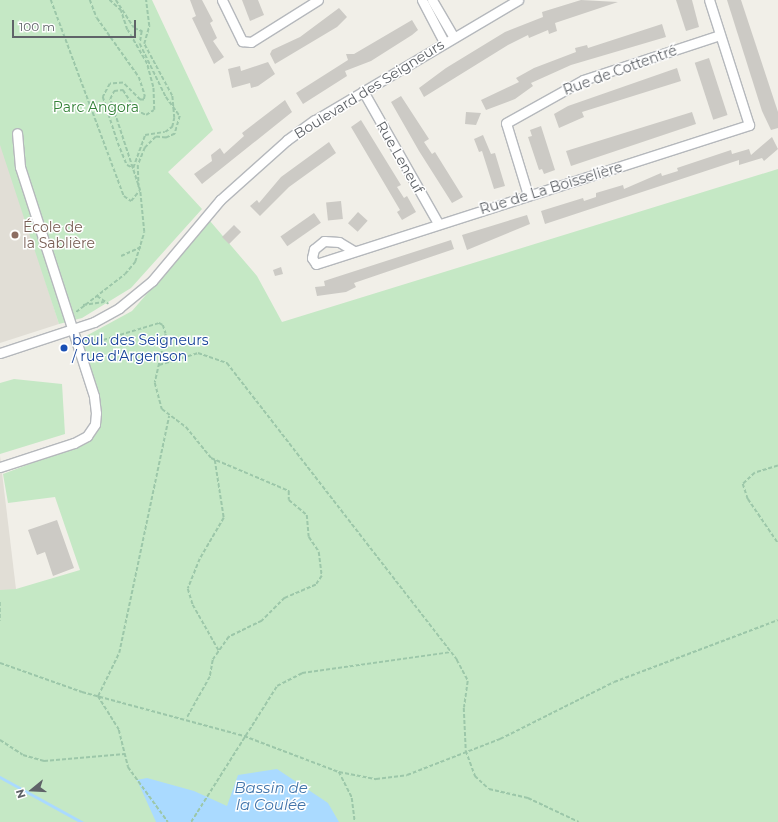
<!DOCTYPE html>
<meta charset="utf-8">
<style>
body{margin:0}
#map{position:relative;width:778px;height:822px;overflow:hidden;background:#f1efe8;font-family:Montserrat,sans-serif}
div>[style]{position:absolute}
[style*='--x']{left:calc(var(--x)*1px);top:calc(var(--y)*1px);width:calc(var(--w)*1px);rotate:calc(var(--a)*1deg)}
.education>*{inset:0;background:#e1ded6}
.green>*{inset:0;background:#c5e8c5}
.water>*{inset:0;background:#aadaff}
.stream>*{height:2.5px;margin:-1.25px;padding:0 1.25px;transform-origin:1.25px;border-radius:1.25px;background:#aadaff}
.building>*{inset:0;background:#cccac5;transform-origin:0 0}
.path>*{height:1.5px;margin-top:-0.75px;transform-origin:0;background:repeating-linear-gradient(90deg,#9cc7a9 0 4px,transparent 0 6px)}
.roads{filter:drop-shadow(1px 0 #b5b8bc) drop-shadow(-1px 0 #b5b8bc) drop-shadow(0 1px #b5b8bc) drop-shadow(0 -1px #b5b8bc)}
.minor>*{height:9px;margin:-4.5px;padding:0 4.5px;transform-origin:4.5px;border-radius:4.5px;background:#fff}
.dots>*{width:11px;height:11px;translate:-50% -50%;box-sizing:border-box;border:2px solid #fff;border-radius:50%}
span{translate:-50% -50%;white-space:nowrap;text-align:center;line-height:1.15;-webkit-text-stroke:3px #fff;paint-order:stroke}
.street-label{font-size:14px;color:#5f6368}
.park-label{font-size:14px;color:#348238}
.education-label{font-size:14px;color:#785e54}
.left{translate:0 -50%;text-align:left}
.transit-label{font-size:14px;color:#164399}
.water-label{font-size:15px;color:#4174aa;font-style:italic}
.north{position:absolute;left:12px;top:770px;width:40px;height:40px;-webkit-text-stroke:3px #fff;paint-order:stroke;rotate:252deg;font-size:11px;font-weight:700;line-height:16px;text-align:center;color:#5f6368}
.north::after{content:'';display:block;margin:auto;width:14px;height:18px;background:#5f6368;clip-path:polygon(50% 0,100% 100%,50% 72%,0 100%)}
.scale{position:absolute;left:12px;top:20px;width:124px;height:18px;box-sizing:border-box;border:2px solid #5f6368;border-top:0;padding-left:5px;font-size:12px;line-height:14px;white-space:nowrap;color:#5f6368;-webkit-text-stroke:3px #fff;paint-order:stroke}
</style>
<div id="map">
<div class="education">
<i style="clip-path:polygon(2px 144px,59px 324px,0 343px,0 145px)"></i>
<i style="clip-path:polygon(0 456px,16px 589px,0 593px)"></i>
</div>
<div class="green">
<i style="clip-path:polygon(0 0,152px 0,213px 130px,168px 172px,202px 209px,131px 288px,82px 318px,59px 324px,0 145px)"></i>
<i style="clip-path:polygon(778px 169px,778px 822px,0 822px,0 590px,16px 589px,80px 570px,55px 497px,8px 503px,3px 474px,80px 445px,100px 423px,101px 407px,96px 384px,81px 345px,86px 336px,132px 311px,210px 221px,257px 276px,282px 322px)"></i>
<i style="clip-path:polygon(14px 379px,62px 384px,65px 434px,0 454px,0 383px)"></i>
</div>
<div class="water">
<i style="clip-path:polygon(277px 769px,328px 803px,339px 822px,156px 822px,137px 780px,147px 778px,194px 791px,227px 806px,238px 775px)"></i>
</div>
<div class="stream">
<i style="--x:0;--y:777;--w:94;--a:28.8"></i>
</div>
<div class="building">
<i style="clip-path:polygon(190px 0,202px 0,213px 21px,210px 23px,217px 38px,213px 41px,224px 57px,214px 64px,192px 18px,196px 16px)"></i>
<i style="clip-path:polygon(242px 0,258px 0,264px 15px,250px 21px)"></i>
<i style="clip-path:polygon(581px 0,618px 2px,555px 23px,557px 31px,549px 34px,548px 30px,529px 38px,528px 35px,508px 45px,424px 97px,419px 88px,446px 68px,505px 32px,543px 17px,542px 12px)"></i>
<i style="clip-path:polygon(676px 0,692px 0,699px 27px,686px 31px)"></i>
<i style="clip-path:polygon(727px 0,741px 0,778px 112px,778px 128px,771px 130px,762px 111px)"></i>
<i style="clip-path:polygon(339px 8px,347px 17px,337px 27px,275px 64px,270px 54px,272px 50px,300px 37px)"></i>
<i style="clip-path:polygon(412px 20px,418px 30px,412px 35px,371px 61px,345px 71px,347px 76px,303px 104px,296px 93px,348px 60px,346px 54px,354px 54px)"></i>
<i style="clip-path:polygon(662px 24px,666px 37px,571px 65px,531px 83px,533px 86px,515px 99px,486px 110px,481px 100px,519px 82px,516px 78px,534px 68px,576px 52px,575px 48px,587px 45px,588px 48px)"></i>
<i style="left:709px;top:58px;width:60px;height:15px;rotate:72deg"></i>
<i style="clip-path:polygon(268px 62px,275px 74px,258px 86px,251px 88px,250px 83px,232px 88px,228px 69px,240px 66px,241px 71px)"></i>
<i style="clip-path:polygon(677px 68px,681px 81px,582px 112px,584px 117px,559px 128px,554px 114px,568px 106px)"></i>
<i style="clip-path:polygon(401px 96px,429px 139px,424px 142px,432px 154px,435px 152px,463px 197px,452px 203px,419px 151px,391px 102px)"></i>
<i style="clip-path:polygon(285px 100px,292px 112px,202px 184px,194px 174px,212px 161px,211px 155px,220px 148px,224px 154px,244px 136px,242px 133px)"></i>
<i style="clip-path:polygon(466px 112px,481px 113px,476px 125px,465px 124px)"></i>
<i style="clip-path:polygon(692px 112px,696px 124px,571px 166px,566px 151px)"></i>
<i style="clip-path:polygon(361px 120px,401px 185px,397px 187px,404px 198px,407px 196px,416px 212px,402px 220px,397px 212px,400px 210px,351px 127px)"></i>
<i style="clip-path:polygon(541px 126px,555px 170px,544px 174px,542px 169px,539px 170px,528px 137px,532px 136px,530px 130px)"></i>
<i style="clip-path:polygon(483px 135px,491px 154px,495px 153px,505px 186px,494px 189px,482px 151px,479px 152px,474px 139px)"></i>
<i style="clip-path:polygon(772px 137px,778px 149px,764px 161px,762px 158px,739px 165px,739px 160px,545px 224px,541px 211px,583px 198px,584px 201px,596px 197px,596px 193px,623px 185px,624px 189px,661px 173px,662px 176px,678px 171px,677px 168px,731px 150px,732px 154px,749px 149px,751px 155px)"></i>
<i style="clip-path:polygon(329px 142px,336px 153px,289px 187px,260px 216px,250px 206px,257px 200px,259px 203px,281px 177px)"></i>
<i style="left:341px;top:201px;width:18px;height:15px;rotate:84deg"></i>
<i style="left:358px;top:212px;width:13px;height:15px;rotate:42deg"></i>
<i style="left:314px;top:213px;width:12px;height:41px;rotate:55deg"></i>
<i style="clip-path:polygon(527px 215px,530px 224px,467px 250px,462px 235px)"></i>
<i style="left:234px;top:225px;width:10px;height:17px;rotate:45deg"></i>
<i style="clip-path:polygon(451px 240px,454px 249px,354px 283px,356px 287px,346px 292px,317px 296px,315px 287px,325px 286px,324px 281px)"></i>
<i style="clip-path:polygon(281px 267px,283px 274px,275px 276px,273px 270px)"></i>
<i style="clip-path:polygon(57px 520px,74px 568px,53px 576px,45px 552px,37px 555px,28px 530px)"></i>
</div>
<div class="path">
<i style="--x:51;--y:0;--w:209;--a:69.6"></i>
<i style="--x:124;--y:196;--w:9;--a:36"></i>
<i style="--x:131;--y:201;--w:13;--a:-51"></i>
<i style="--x:90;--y:0;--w:19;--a:69"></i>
<i style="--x:97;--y:18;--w:72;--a:54.6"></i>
<i style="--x:139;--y:77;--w:19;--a:72"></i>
<i style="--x:145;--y:95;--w:5;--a:101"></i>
<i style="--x:144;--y:100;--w:4;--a:180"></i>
<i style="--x:140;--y:100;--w:24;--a:-135"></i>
<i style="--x:123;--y:83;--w:13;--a:176"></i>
<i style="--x:110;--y:84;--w:15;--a:118"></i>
<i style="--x:103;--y:97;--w:48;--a:71.9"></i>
<i style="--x:118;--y:143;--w:24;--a:68"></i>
<i style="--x:127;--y:165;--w:7;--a:27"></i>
<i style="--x:133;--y:168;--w:35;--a:-70"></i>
<i style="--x:145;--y:135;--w:20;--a:-9"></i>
<i style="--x:165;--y:132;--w:9;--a:-36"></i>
<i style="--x:172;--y:127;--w:9;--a:-77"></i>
<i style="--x:174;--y:118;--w:22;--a:-95"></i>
<i style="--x:172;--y:96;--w:59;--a:-118.3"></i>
<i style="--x:144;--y:44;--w:19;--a:-74"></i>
<i style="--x:149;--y:26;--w:26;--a:-97"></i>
<i style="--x:116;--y:0;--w:33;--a:57"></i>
<i style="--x:134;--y:28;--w:9;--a:21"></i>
<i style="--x:142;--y:31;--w:13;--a:99"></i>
<i style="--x:140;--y:44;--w:59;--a:63.9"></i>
<i style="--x:166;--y:97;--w:24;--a:54"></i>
<i style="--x:180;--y:116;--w:19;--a:106"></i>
<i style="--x:175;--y:134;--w:10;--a:156"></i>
<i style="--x:166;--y:138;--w:10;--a:-174"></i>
<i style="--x:156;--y:137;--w:16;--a:135"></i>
<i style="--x:145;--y:148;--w:18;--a:112"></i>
<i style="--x:138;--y:165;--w:23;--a:88"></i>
<i style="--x:121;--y:256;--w:22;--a:-24"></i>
<i style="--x:97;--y:296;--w:14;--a:34"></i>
<i style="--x:83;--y:305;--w:21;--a:-8"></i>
<i style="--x:76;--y:312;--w:62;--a:-37.8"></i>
<i style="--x:125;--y:274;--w:16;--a:-50"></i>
<i style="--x:135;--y:262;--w:31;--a:-73"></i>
<i style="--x:144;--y:232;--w:41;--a:-95.6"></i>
<i style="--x:140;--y:191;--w:97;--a:-108.1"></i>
<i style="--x:110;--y:99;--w:9;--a:-63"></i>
<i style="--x:114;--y:91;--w:9;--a:-6"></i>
<i style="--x:123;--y:90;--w:24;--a:57"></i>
<i style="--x:136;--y:110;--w:11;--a:27"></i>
<i style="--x:146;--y:115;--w:9;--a:-32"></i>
<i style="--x:154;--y:110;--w:23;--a:-92"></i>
<i style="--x:153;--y:87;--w:24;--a:-105"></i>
<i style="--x:147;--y:64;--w:39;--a:-120"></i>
<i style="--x:127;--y:30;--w:20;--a:-108"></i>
<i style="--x:121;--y:11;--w:16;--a:-137"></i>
<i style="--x:85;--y:340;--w:18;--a:0"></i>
<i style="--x:103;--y:340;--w:59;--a:-16.9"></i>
<i style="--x:159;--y:323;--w:4;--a:27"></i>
<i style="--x:163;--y:325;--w:9;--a:72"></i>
<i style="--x:166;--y:334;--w:50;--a:102.7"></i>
<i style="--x:155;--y:383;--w:27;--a:75"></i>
<i style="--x:162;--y:409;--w:30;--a:37"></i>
<i style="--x:186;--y:427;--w:40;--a:51"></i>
<i style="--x:211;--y:458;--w:85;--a:22.9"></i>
<i style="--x:289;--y:491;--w:9;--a:90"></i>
<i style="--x:289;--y:500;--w:23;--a:40"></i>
<i style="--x:307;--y:515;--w:22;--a:85"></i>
<i style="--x:309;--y:537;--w:18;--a:56"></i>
<i style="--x:319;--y:552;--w:24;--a:83"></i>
<i style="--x:322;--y:576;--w:11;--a:124"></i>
<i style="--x:316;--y:585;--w:34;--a:157"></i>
<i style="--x:285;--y:598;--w:33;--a:135"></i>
<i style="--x:262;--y:621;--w:37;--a:154"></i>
<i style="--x:229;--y:637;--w:28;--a:125"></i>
<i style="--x:213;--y:660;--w:17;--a:100"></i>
<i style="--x:210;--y:677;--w:47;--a:119.3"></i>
<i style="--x:159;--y:365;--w:41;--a:-17.1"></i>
<i style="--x:198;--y:353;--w:31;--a:19"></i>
<i style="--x:227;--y:363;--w:376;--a:52.2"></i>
<i style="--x:457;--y:660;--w:24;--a:62"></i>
<i style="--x:468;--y:681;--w:27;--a:98"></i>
<i style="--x:464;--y:708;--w:43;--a:87.3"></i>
<i style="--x:466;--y:751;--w:27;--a:70"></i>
<i style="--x:475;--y:776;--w:19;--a:43"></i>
<i style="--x:489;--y:789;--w:40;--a:13"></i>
<i style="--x:528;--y:798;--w:56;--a:25.2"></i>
<i style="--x:215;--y:460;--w:59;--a:81.2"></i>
<i style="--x:224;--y:518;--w:48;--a:120.3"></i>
<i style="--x:200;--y:559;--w:32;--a:112"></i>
<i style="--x:188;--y:589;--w:17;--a:73"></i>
<i style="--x:193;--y:605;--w:53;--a:60.5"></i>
<i style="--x:778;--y:466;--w:24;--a:163"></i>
<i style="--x:755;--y:473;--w:16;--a:137"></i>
<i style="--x:743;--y:484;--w:16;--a:72"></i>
<i style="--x:748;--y:499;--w:53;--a:55.7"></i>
<i style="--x:0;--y:602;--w:19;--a:90"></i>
<i style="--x:0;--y:663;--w:87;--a:19.5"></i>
<i style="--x:82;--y:692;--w:168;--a:15.2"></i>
<i style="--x:244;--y:736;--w:102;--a:20.8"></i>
<i style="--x:339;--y:772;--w:38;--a:11"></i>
<i style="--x:376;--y:779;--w:31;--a:-7"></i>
<i style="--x:407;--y:775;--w:100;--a:-21.2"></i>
<i style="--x:500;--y:739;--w:127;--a:-26.6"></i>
<i style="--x:614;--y:682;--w:175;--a:-20.7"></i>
<i style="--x:98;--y:696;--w:48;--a:-64"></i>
<i style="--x:119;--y:653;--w:242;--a:-78.1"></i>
<i style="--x:98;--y:696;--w:40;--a:58"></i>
<i style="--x:119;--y:730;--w:38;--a:76"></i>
<i style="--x:128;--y:767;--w:68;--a:54"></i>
<i style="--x:0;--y:740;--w:27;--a:33"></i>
<i style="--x:23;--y:755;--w:22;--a:16"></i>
<i style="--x:44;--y:761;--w:81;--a:-4.9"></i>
<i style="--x:339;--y:772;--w:29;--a:63"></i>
<i style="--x:352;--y:798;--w:24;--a:83"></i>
<i style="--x:191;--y:822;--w:161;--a:-57.7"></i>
<i style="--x:277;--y:686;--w:28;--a:-27"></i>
<i style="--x:302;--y:673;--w:150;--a:-8"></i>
</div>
<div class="roads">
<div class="minor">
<i style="--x:222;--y:0;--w:46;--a:64"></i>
<i style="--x:242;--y:41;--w:9;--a:6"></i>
<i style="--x:251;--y:42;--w:79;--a:-32.1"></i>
<i style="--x:422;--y:0;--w:47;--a:62.4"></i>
<i style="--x:432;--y:0;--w:42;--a:59.7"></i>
<i style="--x:363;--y:91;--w:152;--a:60.4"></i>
<i style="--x:528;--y:195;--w:75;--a:-107"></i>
<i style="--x:506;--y:123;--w:88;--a:-29.2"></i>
<i style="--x:583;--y:80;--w:144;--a:-18.2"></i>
<i style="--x:354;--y:251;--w:17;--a:-149"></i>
<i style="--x:339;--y:242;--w:15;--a:-176"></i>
<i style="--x:324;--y:241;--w:13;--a:141"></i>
<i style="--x:314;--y:249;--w:9;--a:103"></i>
<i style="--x:312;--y:258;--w:7;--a:56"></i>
<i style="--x:316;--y:264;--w:455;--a:-17.8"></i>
<i style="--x:749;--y:125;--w:131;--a:-107.7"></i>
<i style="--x:0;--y:353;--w:99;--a:-18.3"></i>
<i style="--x:94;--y:322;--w:29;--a:-29"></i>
<i style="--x:119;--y:308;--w:43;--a:-39.3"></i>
<i style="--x:152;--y:281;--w:106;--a:-50"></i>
<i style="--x:220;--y:200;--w:90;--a:-41.8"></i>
<i style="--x:287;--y:140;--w:34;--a:-36"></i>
<i style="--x:315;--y:120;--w:236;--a:-30.6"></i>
<i style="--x:0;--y:467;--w:78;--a:-18"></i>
<i style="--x:74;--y:443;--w:15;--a:-28"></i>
<i style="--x:87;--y:436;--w:14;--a:-56"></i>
<i style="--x:95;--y:424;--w:11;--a:-85"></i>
<i style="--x:96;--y:413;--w:17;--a:-97"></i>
<i style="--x:94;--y:396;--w:241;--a:-107.9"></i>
<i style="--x:20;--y:167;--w:34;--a:-95"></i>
</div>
</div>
<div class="dots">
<i style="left:15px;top:235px;background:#8d6e63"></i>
<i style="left:64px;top:348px;background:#1a4fb4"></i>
</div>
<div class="street-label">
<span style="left:620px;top:70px;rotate:-20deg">Rue de Cottentré</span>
<span style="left:369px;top:89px;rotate:-32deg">Boulevard des Seigneurs</span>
<span style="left:400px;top:157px;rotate:60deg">Rue Leneuf</span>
<span style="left:551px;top:188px;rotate:-17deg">Rue de La Boisselière</span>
</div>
<div class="park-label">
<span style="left:96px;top:107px">Parc Angora</span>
</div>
<div class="education-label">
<span class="left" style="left:23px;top:235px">École de<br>la Sablière</span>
</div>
<div class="transit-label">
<span class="left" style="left:72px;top:348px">boul. des Seigneurs<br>/ rue d'Argenson</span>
</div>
<div class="water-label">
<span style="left:271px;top:796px">Bassin de<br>la Coulée</span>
</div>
<div class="north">N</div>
<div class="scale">100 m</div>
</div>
